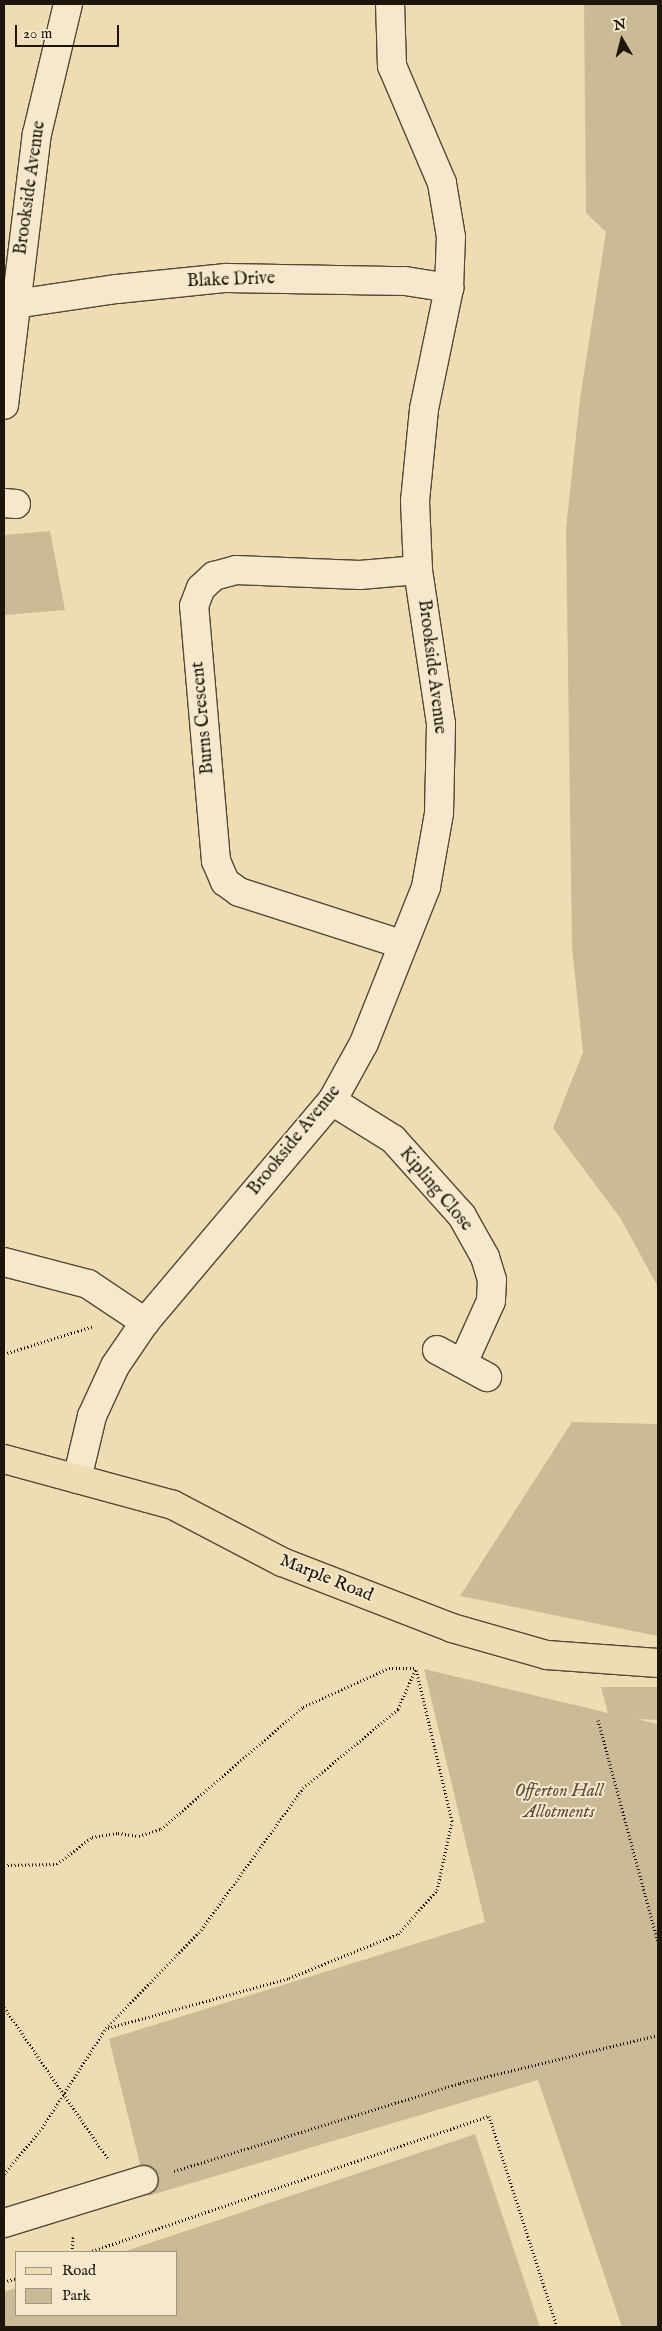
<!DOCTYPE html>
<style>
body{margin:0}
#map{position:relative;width:662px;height:2331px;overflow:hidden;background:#efdcb2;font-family:"IM FELL English",serif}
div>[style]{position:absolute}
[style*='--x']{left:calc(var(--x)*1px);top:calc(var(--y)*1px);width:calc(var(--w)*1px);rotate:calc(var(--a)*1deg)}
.green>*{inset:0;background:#cbba96}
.path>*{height:3px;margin-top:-1.5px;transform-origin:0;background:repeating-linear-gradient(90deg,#1e160b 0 1px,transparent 0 3.5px)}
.roads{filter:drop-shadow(1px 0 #524835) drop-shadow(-1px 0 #524835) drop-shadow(0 1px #524835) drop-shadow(0 -1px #524835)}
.minor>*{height:28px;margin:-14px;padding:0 14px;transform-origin:14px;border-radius:14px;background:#f5e8cd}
.major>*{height:28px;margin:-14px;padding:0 14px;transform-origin:14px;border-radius:14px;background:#efdcb2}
span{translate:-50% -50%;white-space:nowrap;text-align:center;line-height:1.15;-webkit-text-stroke:4px #f5e8cd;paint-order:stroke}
.street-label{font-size:18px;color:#1e160b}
.park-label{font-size:18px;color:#5b4f3c;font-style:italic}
.frame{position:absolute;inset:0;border:5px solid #1e160b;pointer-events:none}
.legend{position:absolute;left:15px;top:2251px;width:162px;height:65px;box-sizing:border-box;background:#f5e8cd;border:1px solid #9f947f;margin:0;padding:6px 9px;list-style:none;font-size:15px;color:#1e160b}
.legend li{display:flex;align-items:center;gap:10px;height:25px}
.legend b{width:25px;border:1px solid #9f947f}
.north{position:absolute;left:597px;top:15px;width:50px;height:50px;-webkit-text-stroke:4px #f5e8cd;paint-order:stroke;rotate:352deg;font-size:14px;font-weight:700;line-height:20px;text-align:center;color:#1e160b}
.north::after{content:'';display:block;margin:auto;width:18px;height:22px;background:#1e160b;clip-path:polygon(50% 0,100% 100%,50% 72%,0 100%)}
.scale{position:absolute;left:15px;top:25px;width:104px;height:22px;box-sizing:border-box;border:2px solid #1e160b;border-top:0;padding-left:6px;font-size:15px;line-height:18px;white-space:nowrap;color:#1e160b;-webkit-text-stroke:4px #f5e8cd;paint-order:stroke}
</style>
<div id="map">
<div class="green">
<i style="clip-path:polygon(584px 4px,658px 4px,658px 1287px,621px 1219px,553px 1128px,583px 1052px,572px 947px,566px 529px,580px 399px,606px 232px,586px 213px)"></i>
<i style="clip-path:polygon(50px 531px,65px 610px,4px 615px,4px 535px)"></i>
<i style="clip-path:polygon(572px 1422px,658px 1424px,658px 1636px,460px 1596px)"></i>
<i style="clip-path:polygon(424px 1669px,608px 1713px,601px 1687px,658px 1687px,658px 1720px,637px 1719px,658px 1724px,658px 2327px,622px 2327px,538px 2080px,148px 2196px,109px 2039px,485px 1922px)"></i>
<i style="clip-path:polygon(475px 2134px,540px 2327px,4px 2327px,4px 2292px,16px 2288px,16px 2315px,176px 2315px,176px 2252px,123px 2252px)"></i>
</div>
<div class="path">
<i style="--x:4;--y:1354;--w:94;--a:-17.3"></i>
<i style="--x:598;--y:1720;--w:231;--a:74.9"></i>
<i style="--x:4;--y:1865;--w:53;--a:-1.1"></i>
<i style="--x:57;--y:1864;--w:44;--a:-37.6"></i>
<i style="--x:92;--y:1837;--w:26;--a:-9"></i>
<i style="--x:118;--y:1833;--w:21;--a:8"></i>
<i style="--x:139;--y:1836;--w:23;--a:-18"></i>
<i style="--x:161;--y:1829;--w:187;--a:-40.7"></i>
<i style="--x:303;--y:1707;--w:94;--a:-24.4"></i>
<i style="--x:389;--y:1668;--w:27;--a:0"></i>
<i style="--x:4;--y:2007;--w:184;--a:55.6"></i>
<i style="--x:108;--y:2028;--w:188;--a:-15.4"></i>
<i style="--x:289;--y:1978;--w:118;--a:-22"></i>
<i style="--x:398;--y:1934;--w:59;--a:-48.4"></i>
<i style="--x:437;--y:1890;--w:71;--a:-77.7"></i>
<i style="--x:452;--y:1821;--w:156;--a:-103.3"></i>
<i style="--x:174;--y:2171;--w:299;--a:-17.1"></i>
<i style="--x:460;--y:2083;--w:204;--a:-13.6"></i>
<i style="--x:4;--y:2174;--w:60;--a:-50.4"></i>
<i style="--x:42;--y:2128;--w:119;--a:-57.4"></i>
<i style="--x:106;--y:2028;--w:136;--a:-45.9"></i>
<i style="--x:201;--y:1930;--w:175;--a:-54.3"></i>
<i style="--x:303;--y:1788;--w:124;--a:-39.7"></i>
<i style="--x:398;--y:1709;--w:45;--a:-66.3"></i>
<i style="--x:72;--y:2252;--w:16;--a:-86"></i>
<i style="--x:89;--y:2252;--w:422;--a:-18.8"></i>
<i style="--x:489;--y:2116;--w:222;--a:72.1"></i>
<i style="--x:4;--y:2282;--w:13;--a:-18"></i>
</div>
<div class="roads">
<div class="minor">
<i style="--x:15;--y:304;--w:103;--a:-8.4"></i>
<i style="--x:117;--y:289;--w:110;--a:-5.8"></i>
<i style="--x:226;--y:278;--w:179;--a:1"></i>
<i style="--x:405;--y:281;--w:45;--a:9"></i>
<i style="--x:4;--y:405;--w:273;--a:-83.1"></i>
<i style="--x:37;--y:134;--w:134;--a:-76.6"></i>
<i style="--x:4;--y:503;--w:12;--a:5"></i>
<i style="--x:401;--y:944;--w:170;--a:-162.2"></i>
<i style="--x:239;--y:892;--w:17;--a:-144"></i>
<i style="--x:225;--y:882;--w:23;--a:-113"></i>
<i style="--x:216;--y:861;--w:256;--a:-94.9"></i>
<i style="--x:194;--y:606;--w:19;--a:-69"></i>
<i style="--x:201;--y:588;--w:18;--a:-43"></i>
<i style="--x:214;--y:576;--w:23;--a:-15"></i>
<i style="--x:236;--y:570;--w:124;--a:2.3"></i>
<i style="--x:360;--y:575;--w:58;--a:-4.9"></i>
<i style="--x:332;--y:1101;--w:72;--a:31.9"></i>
<i style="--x:393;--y:1139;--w:103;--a:48.1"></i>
<i style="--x:462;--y:1216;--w:47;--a:60.7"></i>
<i style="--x:485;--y:1257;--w:24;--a:73"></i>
<i style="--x:492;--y:1280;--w:21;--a:93"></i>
<i style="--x:491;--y:1301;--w:68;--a:114.3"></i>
<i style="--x:4;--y:1262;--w:87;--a:14.7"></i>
<i style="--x:88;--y:1284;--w:69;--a:33.7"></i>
<i style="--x:437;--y:1350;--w:57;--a:28.4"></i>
<i style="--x:77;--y:1479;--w:65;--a:-76.6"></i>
<i style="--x:92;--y:1416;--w:55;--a:-65.3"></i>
<i style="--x:115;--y:1366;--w:53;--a:-55.7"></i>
<i style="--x:145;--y:1322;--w:289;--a:-49.8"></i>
<i style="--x:332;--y:1101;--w:66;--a:-61.1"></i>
<i style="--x:364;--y:1043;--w:168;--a:-68.3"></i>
<i style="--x:426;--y:887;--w:75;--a:-80"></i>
<i style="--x:439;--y:813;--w:89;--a:-88.7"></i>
<i style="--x:441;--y:724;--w:156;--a:-98.5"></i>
<i style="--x:418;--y:570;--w:69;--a:-92.5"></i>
<i style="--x:415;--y:501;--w:92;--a:-84.4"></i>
<i style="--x:424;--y:409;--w:124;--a:-78.3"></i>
<i style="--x:449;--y:288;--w:51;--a:-87.8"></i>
<i style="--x:451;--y:237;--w:55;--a:-99.5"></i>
<i style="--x:442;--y:183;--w:127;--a:-113.1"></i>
<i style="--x:392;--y:66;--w:62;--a:-91.8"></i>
<i style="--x:4;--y:2223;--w:146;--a:-17.1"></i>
</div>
<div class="major">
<i style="--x:4;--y:1459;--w:175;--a:15.2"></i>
<i style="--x:173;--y:1505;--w:123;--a:27.6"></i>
<i style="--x:282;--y:1562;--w:182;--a:21.2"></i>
<i style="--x:452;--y:1628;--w:99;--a:15.9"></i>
<i style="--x:547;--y:1655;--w:111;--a:4.1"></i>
</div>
</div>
<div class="street-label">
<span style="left:31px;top:188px;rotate:-82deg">Brookside Avenue</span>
<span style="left:231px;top:281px;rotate:-2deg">Blake Drive</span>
<span style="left:431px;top:667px;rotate:83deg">Brookside Avenue</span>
<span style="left:204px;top:718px;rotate:-95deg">Burns Crescent</span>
<span style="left:295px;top:1141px;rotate:-51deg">Brookside Avenue</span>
<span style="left:435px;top:1190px;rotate:50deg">Kipling Close</span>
<span style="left:326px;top:1579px;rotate:22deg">Marple Road</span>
</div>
<div class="park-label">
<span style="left:559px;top:1803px">Offerton Hall<br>Allotments</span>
</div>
<div class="frame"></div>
<ul class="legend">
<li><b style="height:6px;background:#efdcb2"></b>Road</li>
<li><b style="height:14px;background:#cbba96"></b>Park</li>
</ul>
<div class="north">N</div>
<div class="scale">20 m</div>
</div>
